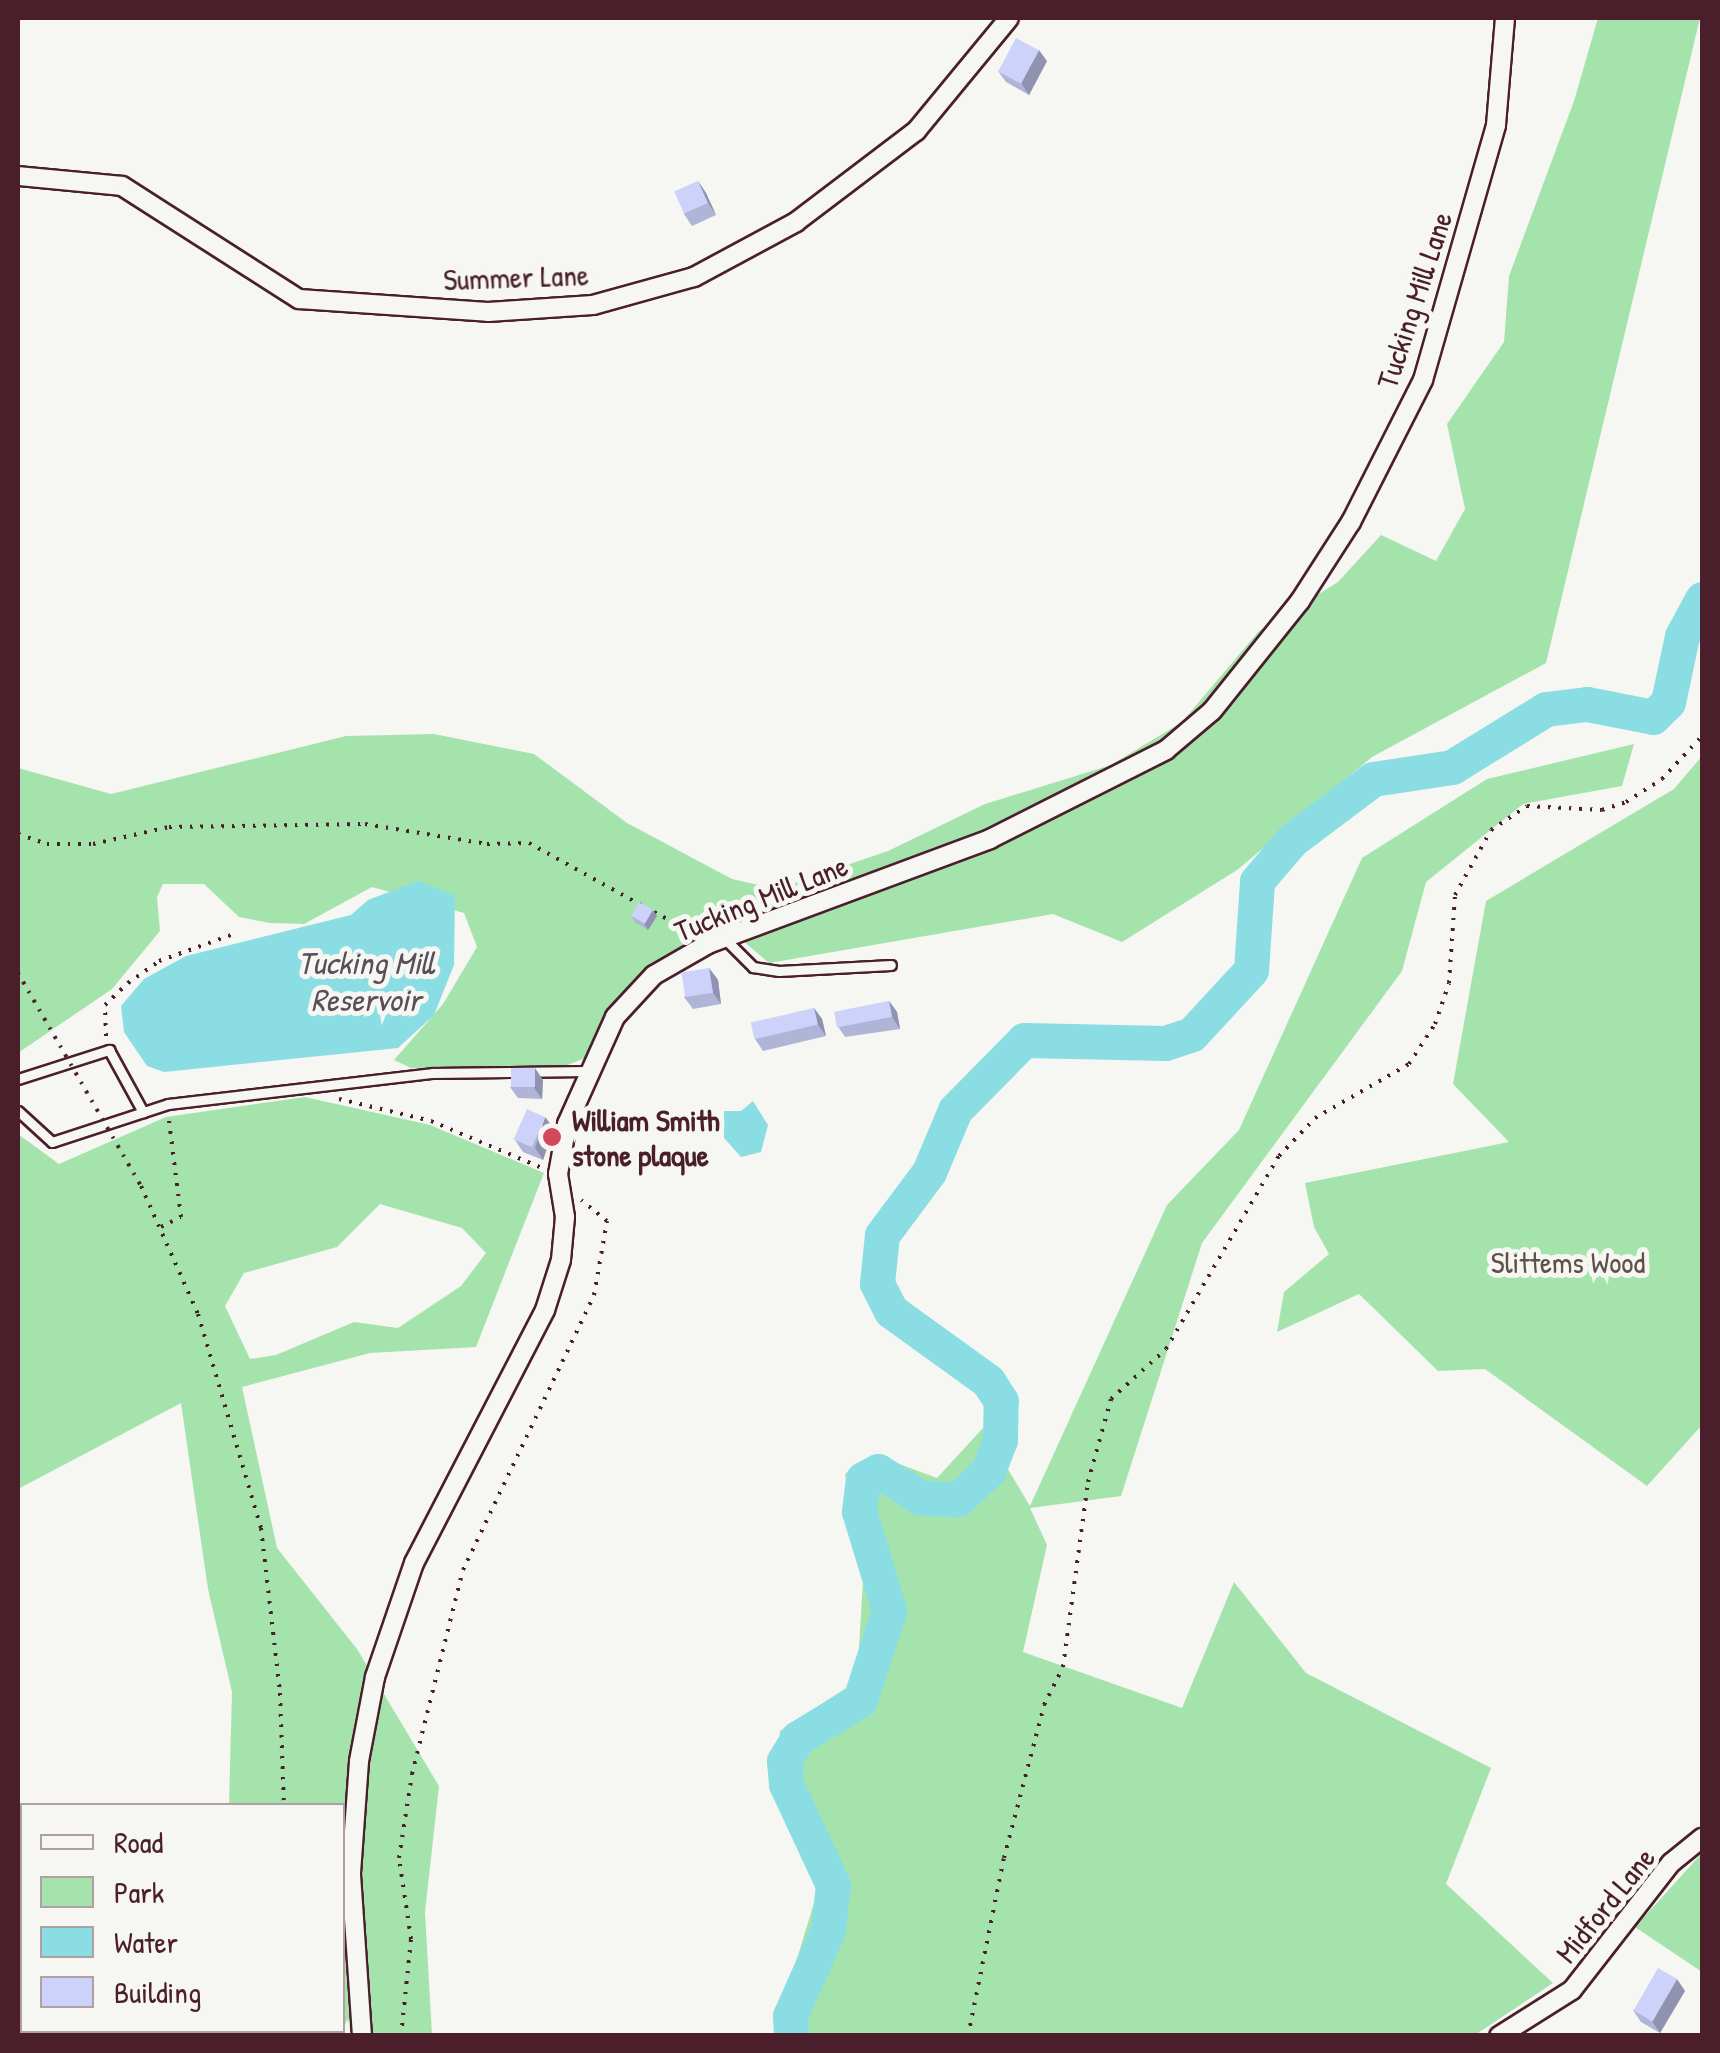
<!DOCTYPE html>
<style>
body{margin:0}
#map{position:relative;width:1720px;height:2053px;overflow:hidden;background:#f6f6f2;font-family:"Patrick Hand",sans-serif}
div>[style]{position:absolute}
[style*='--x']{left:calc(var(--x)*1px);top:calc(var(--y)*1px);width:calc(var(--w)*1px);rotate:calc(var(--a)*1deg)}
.green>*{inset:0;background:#a4e4ac}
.water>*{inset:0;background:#8bdde4}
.river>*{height:35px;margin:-17.5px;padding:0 17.5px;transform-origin:17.5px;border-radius:17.5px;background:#8bdde4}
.path>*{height:4px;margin-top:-2px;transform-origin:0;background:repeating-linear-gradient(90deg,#4a1f2b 0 2.5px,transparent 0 10.5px)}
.roads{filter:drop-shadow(2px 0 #4a1f2b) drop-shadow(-2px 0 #4a1f2b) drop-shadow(0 2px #4a1f2b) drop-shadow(0 -2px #4a1f2b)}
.lane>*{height:9px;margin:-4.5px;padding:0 4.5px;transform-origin:4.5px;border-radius:4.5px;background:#f6f6f2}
.street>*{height:18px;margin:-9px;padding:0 9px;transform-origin:9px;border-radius:9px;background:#f6f6f2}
.path-bridge>*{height:4px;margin-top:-2px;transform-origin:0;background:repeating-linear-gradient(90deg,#4a1f2b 0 2.5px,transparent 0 10.5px)}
.wall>*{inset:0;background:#b0b5d7}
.shaded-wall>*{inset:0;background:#9093af}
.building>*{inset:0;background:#cdd2fa;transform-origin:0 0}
.dots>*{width:28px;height:28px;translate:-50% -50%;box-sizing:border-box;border:5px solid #f6f6f2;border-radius:50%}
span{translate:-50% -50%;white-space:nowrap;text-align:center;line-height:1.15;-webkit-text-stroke:10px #f6f6f2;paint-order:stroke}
.street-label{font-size:30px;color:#4a1f2b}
.poi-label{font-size:30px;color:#4a1f2b;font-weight:700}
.left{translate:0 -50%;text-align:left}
.park-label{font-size:30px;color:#60504b}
.water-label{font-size:32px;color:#5a4e59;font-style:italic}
.frame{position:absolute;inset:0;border:20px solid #4a1f2b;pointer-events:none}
.legend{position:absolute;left:20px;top:1803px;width:325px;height:230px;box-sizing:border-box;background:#f6f6f2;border:2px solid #b1a0a2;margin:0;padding:12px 18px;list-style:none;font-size:30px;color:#4a1f2b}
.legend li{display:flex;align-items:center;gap:20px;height:50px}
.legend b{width:50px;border:2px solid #b1a0a2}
</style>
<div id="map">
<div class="green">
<i style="clip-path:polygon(1598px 18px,1700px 18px,1546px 663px,1372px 757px,1237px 870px,1122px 942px,1053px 914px,769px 963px,729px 929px,692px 946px,585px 1058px,565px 1066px,411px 1068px,394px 1060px,443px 1004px,477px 947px,464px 913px,372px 887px,304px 924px,270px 923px,239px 917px,204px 884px,163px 884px,157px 897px,160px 931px,112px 989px,18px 1053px,18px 768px,111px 794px,346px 736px,434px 734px,534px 754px,627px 823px,732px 879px,776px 889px,888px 851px,985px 804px,1111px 765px,1182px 722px,1259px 631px,1338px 582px,1381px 535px,1436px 561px,1465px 509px,1447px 424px,1504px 342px,1509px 276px,1574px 101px)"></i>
<i style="clip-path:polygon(1634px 744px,1622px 786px,1523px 804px,1426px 882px,1402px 971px,1202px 1243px,1121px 1496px,1030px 1508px,1047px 1545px,1023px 1652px,1182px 1708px,1234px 1582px,1306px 1673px,1491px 1768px,1446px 1884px,1553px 1983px,1475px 2035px,783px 2035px,780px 2014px,818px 1890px,776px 1784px,780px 1731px,857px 1681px,863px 1581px,845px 1474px,875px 1455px,937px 1478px,983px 1428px,1030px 1506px,1167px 1205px,1239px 1130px,1362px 858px,1487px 779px)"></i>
<i style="clip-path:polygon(1702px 756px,1702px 1425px,1647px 1486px,1485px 1369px,1438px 1371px,1359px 1294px,1277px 1332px,1284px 1292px,1329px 1254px,1314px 1227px,1305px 1183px,1509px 1142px,1453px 1084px,1486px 901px,1674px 789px)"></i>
<i style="clip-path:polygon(evenodd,305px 1097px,430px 1125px,544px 1173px,476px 1347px,370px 1353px,242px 1387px,277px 1548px,357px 1649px,439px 1786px,425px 1912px,432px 2035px,351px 2035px,348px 2019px,343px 2028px,342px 1806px,229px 1805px,232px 1692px,208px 1589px,181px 1403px,18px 1489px,18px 1134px,59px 1164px,166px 1117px,305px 1097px,380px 1204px,462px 1228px,486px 1253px,461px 1286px,398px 1328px,354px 1322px,276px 1355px,250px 1359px,225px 1306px,244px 1273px,337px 1247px,380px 1204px)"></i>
<i style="clip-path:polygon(1702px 1853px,1702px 1972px,1635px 1927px)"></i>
</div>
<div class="water">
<i style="clip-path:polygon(418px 881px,455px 895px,454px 965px,434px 1015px,398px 1048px,164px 1072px,147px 1066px,124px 1032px,121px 1006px,144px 979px,186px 956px,351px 915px,368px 900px)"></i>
<i style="clip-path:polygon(753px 1101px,768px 1125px,761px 1152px,741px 1157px,724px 1138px,724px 1111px,741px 1111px)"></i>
</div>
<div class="river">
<i style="--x:791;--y:2036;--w:20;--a:-93"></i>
<i style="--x:790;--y:2016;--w:94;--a:-66.2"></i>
<i style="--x:828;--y:1930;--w:45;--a:-83.7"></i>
<i style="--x:833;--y:1885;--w:111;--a:-115"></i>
<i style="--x:786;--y:1784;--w:23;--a:-95"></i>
<i style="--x:784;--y:1761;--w:27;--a:-59"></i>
<i style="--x:798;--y:1738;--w:73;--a:-31.5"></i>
<i style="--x:860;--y:1700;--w:95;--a:-72.1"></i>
<i style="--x:889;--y:1610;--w:103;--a:-106.9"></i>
<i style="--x:859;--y:1511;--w:32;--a:-83"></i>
<i style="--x:863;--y:1479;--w:17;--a:-28"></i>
<i style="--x:878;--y:1471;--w:51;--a:32.1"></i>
<i style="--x:921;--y:1498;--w:37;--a:2"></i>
<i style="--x:958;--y:1499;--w:41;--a:-43"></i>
<i style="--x:988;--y:1471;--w:33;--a:-69"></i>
<i style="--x:1000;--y:1440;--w:39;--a:-89"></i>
<i style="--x:1001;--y:1401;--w:24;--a:-123"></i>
<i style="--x:988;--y:1381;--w:120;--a:-144.2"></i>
<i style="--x:891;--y:1311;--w:31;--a:-117"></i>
<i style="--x:877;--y:1283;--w:48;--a:-84.1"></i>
<i style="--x:882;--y:1235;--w:79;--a:-53.3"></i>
<i style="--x:929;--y:1172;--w:67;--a:-67.2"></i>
<i style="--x:955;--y:1110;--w:98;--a:-45.4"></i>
<i style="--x:1024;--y:1040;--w:141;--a:1.2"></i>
<i style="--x:1165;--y:1043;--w:28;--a:-18"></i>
<i style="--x:1192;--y:1034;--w:87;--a:-47.3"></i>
<i style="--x:1251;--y:970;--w:89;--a:-86.1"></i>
<i style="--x:1257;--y:881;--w:54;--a:-49.5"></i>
<i style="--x:1292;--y:840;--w:101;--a:-37"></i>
<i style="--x:1373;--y:779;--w:80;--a:-8.6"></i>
<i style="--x:1452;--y:767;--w:110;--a:-31.7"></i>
<i style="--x:1546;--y:709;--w:41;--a:-7"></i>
<i style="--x:1587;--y:704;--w:67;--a:11.1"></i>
<i style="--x:1653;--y:717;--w:21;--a:-45"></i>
<i style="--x:1668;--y:702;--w:67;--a:-78"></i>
<i style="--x:1682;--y:636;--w:42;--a:-61.6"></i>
</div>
<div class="path">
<i style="--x:18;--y:834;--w:31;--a:19"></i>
<i style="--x:47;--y:844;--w:46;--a:0"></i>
<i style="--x:93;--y:844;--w:78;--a:-12.6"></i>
<i style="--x:169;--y:827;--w:196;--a:-0.9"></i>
<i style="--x:365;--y:824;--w:124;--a:9.3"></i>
<i style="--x:487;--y:844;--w:42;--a:-1.4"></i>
<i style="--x:529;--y:843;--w:128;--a:29"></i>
<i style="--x:654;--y:912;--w:45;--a:27.7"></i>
<i style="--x:106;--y:1036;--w:31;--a:-92"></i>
<i style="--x:105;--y:1005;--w:32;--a:-44"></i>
<i style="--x:128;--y:983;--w:38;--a:-35"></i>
<i style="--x:159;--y:961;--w:80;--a:-19.8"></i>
<i style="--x:339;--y:1099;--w:95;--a:13.4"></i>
<i style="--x:431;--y:1121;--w:121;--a:22.9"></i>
<i style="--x:141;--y:1186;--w:140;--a:66"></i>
<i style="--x:198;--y:1314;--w:223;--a:73.6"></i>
<i style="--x:261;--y:1528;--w:166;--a:83.4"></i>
<i style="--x:280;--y:1693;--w:113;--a:88"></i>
<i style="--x:161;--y:1227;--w:22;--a:-27"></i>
<i style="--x:181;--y:1217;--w:98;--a:-97.1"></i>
<i style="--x:265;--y:2036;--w:6;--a:-90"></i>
<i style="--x:401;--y:2036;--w:98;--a:-84.1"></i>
<i style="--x:411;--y:1939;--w:82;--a:-98.4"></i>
<i style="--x:399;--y:1858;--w:85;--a:-81.2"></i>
<i style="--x:412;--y:1774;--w:210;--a:-76"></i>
<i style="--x:463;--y:1570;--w:305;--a:-64.5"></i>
<i style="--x:594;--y:1295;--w:75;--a:-80"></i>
<i style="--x:607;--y:1221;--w:33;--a:-141"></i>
<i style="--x:968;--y:2036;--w:182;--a:-78.6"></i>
<i style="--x:1004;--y:1858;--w:158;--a:-75.3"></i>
<i style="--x:1044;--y:1705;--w:42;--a:-63.4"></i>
<i style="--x:1063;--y:1667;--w:187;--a:-82.3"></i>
<i style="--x:1088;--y:1482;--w:86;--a:-74.5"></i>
<i style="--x:1111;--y:1399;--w:74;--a:-42.3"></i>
<i style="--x:1166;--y:1349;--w:224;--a:-59.7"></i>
<i style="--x:1279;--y:1156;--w:52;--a:-46.5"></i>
<i style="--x:1315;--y:1118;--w:108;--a:-29.9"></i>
<i style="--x:1409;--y:1064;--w:48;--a:-57"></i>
<i style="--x:1435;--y:1024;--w:43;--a:-71.1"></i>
<i style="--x:1449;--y:983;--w:88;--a:-86.1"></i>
<i style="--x:1455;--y:895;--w:74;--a:-61"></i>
<i style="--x:1491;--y:830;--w:43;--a:-33.7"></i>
<i style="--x:1527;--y:806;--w:75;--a:3.1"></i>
<i style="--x:1602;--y:810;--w:25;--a:-18"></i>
<i style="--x:1626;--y:802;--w:43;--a:-32.6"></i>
<i style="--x:1662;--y:779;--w:59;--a:-47.1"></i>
</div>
<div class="roads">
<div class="lane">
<i style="--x:725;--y:939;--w:40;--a:45"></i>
<i style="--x:753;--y:967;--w:26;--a:9"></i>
<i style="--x:779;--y:971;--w:112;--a:-3.1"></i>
<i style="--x:18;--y:1079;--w:96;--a:-17.7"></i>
<i style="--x:109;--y:1050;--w:71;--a:61.3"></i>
<i style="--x:18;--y:1111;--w:46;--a:42.4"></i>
<i style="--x:52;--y:1142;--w:122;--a:-18.1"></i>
<i style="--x:168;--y:1104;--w:267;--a:-6.7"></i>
<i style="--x:433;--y:1073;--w:154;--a:-0.7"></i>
</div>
<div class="street">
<i style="--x:18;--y:176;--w:104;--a:5.5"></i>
<i style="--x:122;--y:186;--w:210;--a:32.6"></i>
<i style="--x:299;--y:299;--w:189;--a:3.9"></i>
<i style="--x:488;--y:312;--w:105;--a:-3.8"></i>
<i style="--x:593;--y:305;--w:105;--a:-15.5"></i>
<i style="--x:694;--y:277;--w:116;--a:-28.3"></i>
<i style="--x:796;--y:222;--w:151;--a:-37.2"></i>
<i style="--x:916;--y:131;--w:146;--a:-50.5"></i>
<i style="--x:362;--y:2036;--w:163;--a:-93.9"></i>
<i style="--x:351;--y:1873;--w:112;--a:-85.9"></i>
<i style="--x:359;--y:1761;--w:86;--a:-79.2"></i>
<i style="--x:375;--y:1677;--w:120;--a:-71.1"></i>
<i style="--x:414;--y:1563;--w:285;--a:-62.6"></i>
<i style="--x:545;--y:1310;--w:52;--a:-72.3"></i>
<i style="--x:561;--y:1260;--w:43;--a:-84.7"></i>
<i style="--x:565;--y:1217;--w:44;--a:-99.2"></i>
<i style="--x:558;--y:1174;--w:51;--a:-79.8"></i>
<i style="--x:567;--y:1124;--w:117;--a:-65.8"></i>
<i style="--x:615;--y:1017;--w:57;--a:-47.1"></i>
<i style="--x:654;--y:975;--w:62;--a:-29.9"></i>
<i style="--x:708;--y:944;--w:301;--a:-20.4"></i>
<i style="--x:990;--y:839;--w:197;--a:-26.8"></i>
<i style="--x:1166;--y:750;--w:60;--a:-40.3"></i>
<i style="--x:1212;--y:711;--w:141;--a:-51.3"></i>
<i style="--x:1300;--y:601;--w:94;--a:-57.2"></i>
<i style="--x:1351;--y:522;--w:159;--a:-63.1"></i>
<i style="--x:1423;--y:380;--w:265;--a:-74"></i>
<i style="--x:1496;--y:125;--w:107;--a:-85.2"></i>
<i style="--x:1499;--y:2036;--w:86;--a:-32.2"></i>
<i style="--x:1572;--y:1990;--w:161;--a:-52.1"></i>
<i style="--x:1671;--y:1863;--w:40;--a:-39"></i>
</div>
</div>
<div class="path-bridge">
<i style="--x:18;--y:973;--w:246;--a:60"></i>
</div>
<div class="wall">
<i style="clip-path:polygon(1047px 61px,1029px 95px,1006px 82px,998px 71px)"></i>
<i style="clip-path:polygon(698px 181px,706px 193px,716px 215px,692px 226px,684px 214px)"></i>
<i style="clip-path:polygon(653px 910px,657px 916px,648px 930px,635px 922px,631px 916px)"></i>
<i style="clip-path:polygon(709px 968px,718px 980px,721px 1004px,693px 1009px,684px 997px)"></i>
<i style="clip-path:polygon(889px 1001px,897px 1012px,900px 1029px,845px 1037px,837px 1025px)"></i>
<i style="clip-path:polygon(814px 1008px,822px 1019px,826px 1036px,763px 1051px,755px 1039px)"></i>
<i style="clip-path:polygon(543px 1080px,542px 1099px,518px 1098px,510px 1087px)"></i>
<i style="clip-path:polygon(554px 1128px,543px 1160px,523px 1152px,515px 1140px)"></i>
<i style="clip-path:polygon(1685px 1991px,1660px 2033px,1641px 2022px,1633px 2010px)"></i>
</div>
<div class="shaded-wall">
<i style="clip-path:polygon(1039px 50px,1047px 61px,1029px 95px,1021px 83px)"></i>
<i style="clip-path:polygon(698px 181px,706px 193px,716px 215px,708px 203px)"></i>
<i style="clip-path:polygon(653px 910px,657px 916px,648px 930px,644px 924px)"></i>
<i style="clip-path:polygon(709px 968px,718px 980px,721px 1004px,713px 993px)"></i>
<i style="clip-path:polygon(889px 1001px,897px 1012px,900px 1029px,892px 1017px)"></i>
<i style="clip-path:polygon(814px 1008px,822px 1019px,826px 1036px,818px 1025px)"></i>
<i style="clip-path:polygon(535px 1068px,543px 1080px,542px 1099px,534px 1088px)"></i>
<i style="clip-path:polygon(545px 1117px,554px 1128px,543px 1160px,535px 1148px)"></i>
<i style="clip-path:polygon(1677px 1979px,1685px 1991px,1660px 2033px,1652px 2021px)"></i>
</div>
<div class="building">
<i style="left:1016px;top:38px;width:26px;height:38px;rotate:28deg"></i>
<i style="left:698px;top:181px;width:24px;height:26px;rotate:66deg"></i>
<i style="left:639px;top:902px;width:16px;height:16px;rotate:30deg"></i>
<i style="left:709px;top:968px;width:25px;height:28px;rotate:81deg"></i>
<i style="left:889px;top:1001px;width:16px;height:56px;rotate:79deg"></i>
<i style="left:814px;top:1008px;width:17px;height:65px;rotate:77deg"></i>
<i style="left:511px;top:1068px;width:24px;height:19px"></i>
<i style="left:527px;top:1109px;width:20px;height:33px;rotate:24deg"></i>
<i style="left:1658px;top:1968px;width:22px;height:49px;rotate:30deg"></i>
</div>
<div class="dots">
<i style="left:552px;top:1137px;background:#d1495b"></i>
</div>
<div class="street-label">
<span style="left:516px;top:277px;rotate:-2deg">Summer Lane</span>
<span style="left:1414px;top:300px;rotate:-72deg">Tucking Mill Lane</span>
<span style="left:761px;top:898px;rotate:-22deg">Tucking Mill Lane</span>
<span style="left:1605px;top:1905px;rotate:-51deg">Midford Lane</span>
</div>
<div class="poi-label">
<span class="left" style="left:572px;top:1137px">William Smith<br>stone plaque</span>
</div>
<div class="park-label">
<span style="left:1568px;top:1262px">Slittems Wood</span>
</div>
<div class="water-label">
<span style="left:366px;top:982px">Tucking Mill<br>Reservoir</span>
</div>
<div class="frame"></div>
<ul class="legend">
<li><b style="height:12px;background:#f6f6f2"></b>Road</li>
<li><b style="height:28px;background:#a4e4ac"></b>Park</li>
<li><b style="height:28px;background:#8bdde4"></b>Water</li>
<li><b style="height:28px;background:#cdd2fa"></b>Building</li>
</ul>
</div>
